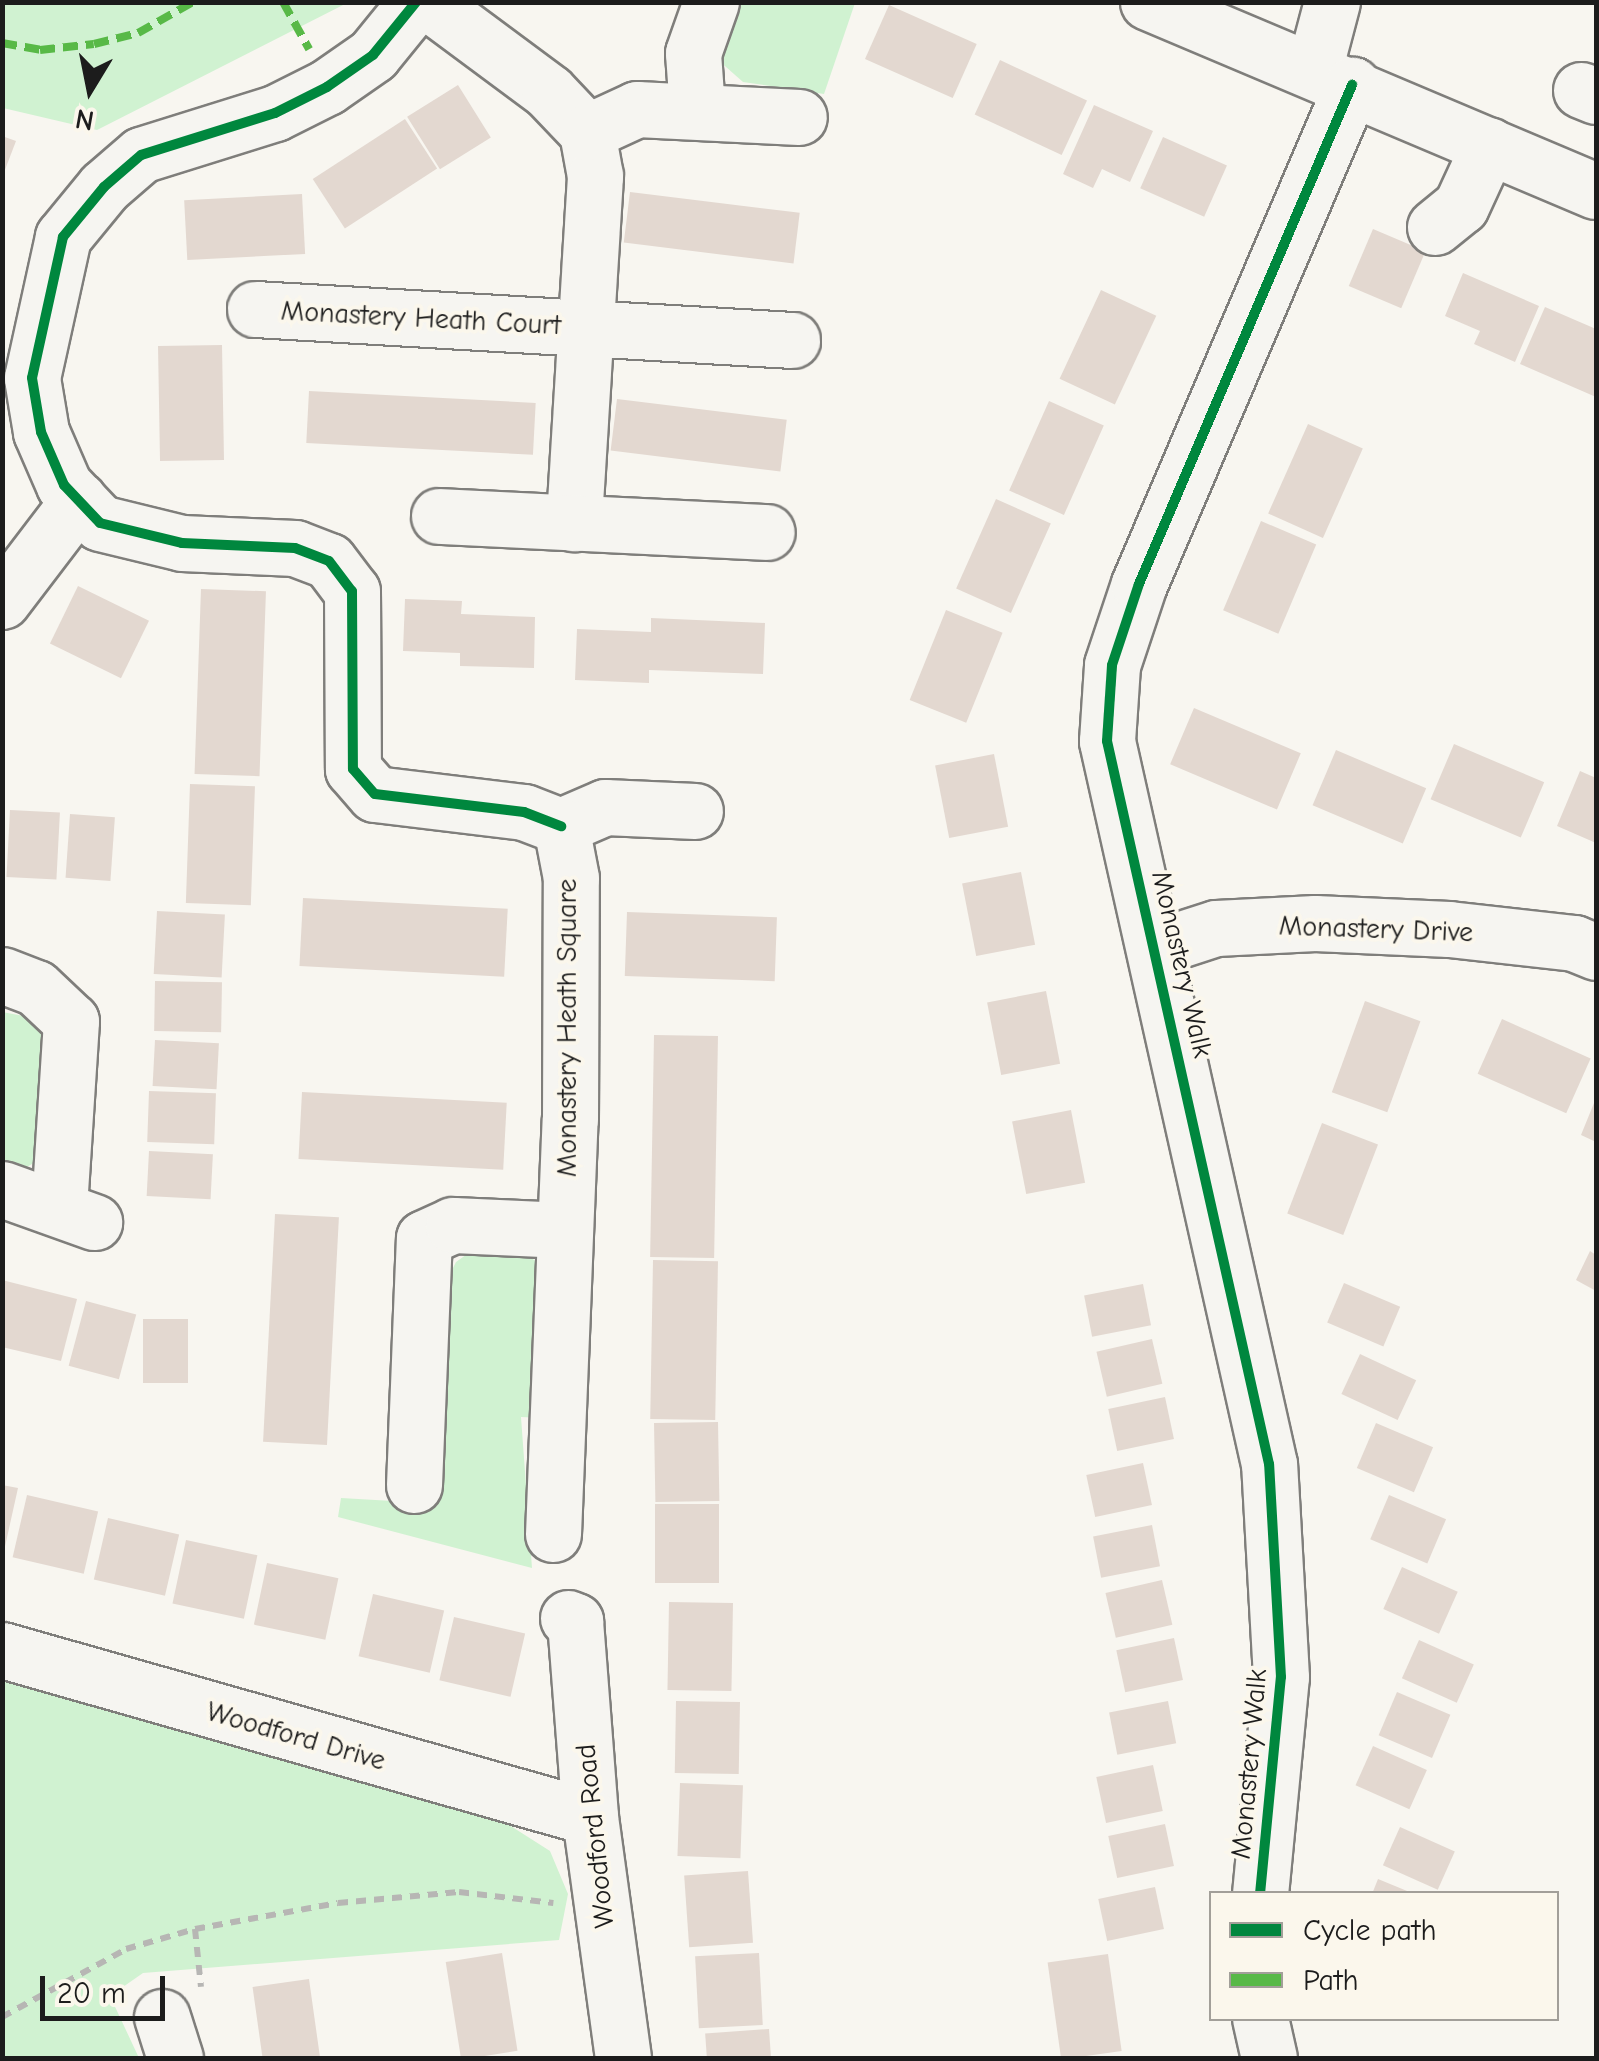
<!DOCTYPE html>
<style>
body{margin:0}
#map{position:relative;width:1599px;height:2061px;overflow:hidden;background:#f8f6f0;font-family:"Comic Neue",sans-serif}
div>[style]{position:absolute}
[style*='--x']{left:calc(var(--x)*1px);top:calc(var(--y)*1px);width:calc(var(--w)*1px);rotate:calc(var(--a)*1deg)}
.green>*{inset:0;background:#d0f2d1}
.building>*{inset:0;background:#e3d8d0;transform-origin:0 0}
.path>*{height:6px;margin-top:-3px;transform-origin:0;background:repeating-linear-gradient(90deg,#b7b6b4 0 10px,transparent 0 18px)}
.roads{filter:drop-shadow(2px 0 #7f7e7b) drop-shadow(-2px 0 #7f7e7b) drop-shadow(0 2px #7f7e7b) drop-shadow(0 -2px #7f7e7b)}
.minor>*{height:55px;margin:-27.5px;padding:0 27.5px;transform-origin:27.5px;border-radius:27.5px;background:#f6f5f1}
.quiet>*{height:8px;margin-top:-4px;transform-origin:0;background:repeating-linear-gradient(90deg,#58b947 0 15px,transparent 0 23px)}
.cycleway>*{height:10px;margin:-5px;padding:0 5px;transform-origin:5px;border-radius:5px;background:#00873e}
span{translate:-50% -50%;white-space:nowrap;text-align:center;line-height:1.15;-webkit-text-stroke:8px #fbf7ec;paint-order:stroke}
.street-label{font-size:28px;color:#1c1c1c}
.frame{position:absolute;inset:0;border:5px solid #1c1c1c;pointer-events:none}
.legend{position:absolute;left:1209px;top:1891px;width:350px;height:130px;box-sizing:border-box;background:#fbf7ec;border:2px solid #a29f99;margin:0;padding:12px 18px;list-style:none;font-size:30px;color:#1c1c1c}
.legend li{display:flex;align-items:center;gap:20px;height:50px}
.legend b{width:50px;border:2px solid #a29f99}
.north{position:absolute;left:40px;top:40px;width:100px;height:100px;-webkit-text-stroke:8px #fbf7ec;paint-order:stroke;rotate:190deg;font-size:28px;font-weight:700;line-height:40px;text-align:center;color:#1c1c1c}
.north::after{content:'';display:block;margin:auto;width:35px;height:45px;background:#1c1c1c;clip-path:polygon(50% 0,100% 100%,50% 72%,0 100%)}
.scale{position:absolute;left:40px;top:1976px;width:125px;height:45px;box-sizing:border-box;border:5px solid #1c1c1c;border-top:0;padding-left:12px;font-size:30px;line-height:35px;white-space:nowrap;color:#1c1c1c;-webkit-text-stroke:8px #fbf7ec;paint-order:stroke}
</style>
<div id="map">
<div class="green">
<i style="clip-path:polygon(2px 3px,3px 2px,347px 3px,97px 130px,3px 108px)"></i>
<i style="clip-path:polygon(737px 3px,855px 3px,824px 94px,743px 82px,717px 59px)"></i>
<i style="clip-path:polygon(2px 1012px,35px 1018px,49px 1033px,43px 1157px,24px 1169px,2px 1170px)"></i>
<i style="clip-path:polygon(477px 1247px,520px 1249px,543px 1267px,543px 1418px,521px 1417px,532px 1568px,338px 1517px,341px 1498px,427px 1503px,446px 1282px,456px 1262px)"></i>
<i style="clip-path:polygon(3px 1679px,503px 1821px,550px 1851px,568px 1894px,559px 1940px,143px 1973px,110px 1996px,139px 2058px,3px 2058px)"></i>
</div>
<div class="building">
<i style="left:889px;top:5px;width:96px;height:59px;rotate:24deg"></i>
<i style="left:1000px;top:60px;width:96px;height:60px;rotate:25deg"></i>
<i style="left:458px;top:85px;width:62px;height:60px;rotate:58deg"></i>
<i style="clip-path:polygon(1094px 105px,1153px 131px,1130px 182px,1102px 169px,1093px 188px,1063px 174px)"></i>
<i style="left:405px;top:119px;width:59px;height:110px;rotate:57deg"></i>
<i style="clip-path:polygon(2px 136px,16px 141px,3px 175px,2px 175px)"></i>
<i style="left:1163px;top:137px;width:70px;height:56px;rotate:24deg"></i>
<i style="left:630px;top:192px;width:171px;height:51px;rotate:7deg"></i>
<i style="left:302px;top:194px;width:60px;height:118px;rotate:87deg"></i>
<i style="left:1373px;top:229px;width:57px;height:62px;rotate:23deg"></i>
<i style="clip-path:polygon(1463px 273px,1539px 306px,1515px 362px,1474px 344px,1480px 331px,1445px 316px)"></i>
<i style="left:1101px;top:290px;width:61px;height:98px;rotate:25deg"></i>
<i style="clip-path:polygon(1545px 307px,1596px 329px,1596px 397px,1520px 364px)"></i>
<i style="left:222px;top:345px;width:115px;height:64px;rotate:89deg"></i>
<i style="left:309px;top:391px;width:227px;height:52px;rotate:3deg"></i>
<i style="left:617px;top:399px;width:171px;height:52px;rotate:7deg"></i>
<i style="left:1049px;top:401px;width:60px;height:98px;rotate:24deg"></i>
<i style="left:1308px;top:424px;width:60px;height:98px;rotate:24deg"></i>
<i style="left:996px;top:499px;width:60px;height:98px;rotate:24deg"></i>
<i style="left:1261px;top:521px;width:60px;height:97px;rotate:23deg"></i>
<i style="left:78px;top:586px;width:79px;height:64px;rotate:26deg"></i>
<i style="left:201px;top:589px;width:65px;height:185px;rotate:2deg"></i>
<i style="clip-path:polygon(405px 599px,462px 601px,461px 614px,535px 617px,534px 668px,460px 666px,460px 653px,403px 651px)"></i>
<i style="left:946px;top:610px;width:61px;height:97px;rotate:22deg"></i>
<i style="clip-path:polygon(651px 618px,765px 623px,763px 674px,649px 670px,649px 683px,575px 680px,577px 629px,651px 632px)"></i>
<i style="left:1194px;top:708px;width:116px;height:61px;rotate:23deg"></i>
<i style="left:1454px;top:744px;width:98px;height:60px;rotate:23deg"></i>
<i style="left:1336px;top:750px;width:98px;height:60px;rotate:23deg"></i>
<i style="left:994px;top:754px;width:74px;height:60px;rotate:79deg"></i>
<i style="clip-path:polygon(1580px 771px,1596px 778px,1596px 843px,1557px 826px)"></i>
<i style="left:190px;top:784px;width:65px;height:119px;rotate:2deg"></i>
<i style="left:10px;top:810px;width:50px;height:67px;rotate:3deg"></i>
<i style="left:70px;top:814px;width:45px;height:64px;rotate:4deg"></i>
<i style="left:1021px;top:872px;width:74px;height:60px;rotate:79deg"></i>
<i style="left:303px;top:898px;width:205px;height:68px;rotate:3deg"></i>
<i style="left:157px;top:911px;width:68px;height:63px;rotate:3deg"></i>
<i style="left:627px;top:912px;width:150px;height:64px;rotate:2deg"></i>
<i style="left:155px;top:981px;width:67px;height:50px;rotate:1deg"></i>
<i style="left:1046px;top:991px;width:74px;height:60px;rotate:79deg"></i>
<i style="left:1365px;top:1001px;width:59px;height:97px;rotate:20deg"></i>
<i style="left:1502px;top:1019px;width:97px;height:60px;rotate:24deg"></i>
<i style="left:654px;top:1035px;width:64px;height:222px;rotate:1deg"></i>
<i style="left:155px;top:1040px;width:64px;height:46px;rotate:3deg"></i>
<i style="left:149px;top:1091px;width:67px;height:51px;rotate:2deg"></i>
<i style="left:302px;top:1092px;width:205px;height:67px;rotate:3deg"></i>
<i style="clip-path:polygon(1596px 1098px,1596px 1142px,1581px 1135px)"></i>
<i style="left:1071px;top:1110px;width:74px;height:60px;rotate:79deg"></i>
<i style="left:1322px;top:1123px;width:60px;height:97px;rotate:21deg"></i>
<i style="left:149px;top:1151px;width:64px;height:45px;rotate:3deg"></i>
<i style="left:275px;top:1214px;width:64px;height:228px;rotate:3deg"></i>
<i style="clip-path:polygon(1590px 1251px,1596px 1255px,1596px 1291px,1576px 1280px)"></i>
<i style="left:653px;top:1260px;width:65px;height:159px;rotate:1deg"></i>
<i style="clip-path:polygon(2px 1280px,77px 1299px,61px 1361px,2px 1347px)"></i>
<i style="left:1344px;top:1283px;width:61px;height:43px;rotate:23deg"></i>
<i style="left:1143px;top:1284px;width:42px;height:60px;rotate:79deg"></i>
<i style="left:86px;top:1301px;width:52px;height:67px;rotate:15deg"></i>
<i style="left:143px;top:1319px;width:45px;height:64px"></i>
<i style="left:1152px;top:1339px;width:46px;height:57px;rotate:77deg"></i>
<i style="left:1360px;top:1354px;width:62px;height:44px;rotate:25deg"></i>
<i style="left:1165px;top:1397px;width:43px;height:58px;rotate:78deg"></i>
<i style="left:718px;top:1422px;width:79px;height:64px;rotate:89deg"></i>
<i style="left:1376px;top:1423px;width:62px;height:49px;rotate:23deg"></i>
<i style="left:1143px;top:1463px;width:43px;height:58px;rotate:78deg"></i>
<i style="clip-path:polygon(2px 1485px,18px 1488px,4px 1551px,2px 1551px)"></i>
<i style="left:27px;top:1495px;width:73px;height:64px;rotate:13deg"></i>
<i style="left:1389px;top:1495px;width:62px;height:48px;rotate:23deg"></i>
<i style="left:655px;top:1504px;width:64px;height:79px"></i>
<i style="left:108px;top:1518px;width:73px;height:63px;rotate:13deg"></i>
<i style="left:1152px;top:1525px;width:42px;height:60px;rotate:79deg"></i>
<i style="left:186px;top:1540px;width:73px;height:65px;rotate:12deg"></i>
<i style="left:267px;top:1563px;width:73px;height:63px;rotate:12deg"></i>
<i style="left:1402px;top:1567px;width:61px;height:46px;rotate:24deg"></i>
<i style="left:1162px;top:1580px;width:46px;height:58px;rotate:77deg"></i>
<i style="left:373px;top:1594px;width:73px;height:64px;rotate:13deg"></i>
<i style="left:669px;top:1602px;width:64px;height:88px;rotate:1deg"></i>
<i style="left:454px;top:1617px;width:73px;height:65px;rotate:13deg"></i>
<i style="left:1174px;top:1638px;width:43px;height:59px;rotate:78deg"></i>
<i style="left:1419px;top:1640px;width:60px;height:42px;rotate:24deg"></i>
<i style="left:1397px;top:1692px;width:58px;height:47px;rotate:23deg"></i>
<i style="left:676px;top:1701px;width:64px;height:72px;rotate:1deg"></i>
<i style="left:1168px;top:1701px;width:43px;height:60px;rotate:79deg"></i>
<i style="left:1373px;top:1746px;width:59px;height:43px;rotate:24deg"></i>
<i style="left:1153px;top:1765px;width:47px;height:58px;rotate:78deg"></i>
<i style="left:680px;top:1783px;width:63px;height:73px;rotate:2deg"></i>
<i style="left:1165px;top:1824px;width:43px;height:58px;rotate:78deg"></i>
<i style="left:1400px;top:1827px;width:60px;height:42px;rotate:24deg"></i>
<i style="left:748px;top:1871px;width:72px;height:64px;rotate:86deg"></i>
<i style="clip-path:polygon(1378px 1879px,1412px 1893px,1412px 1894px,1372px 1894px)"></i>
<i style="left:1155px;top:1887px;width:43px;height:58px;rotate:78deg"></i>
<i style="left:502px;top:1953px;width:99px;height:57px;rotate:81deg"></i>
<i style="left:759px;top:1953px;width:72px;height:64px;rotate:87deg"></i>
<i style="left:1108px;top:1954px;width:98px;height:61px;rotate:82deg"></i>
<i style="left:309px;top:1979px;width:80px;height:57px;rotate:82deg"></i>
<i style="left:769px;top:2029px;width:29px;height:64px;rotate:86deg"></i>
</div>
<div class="path">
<i style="--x:195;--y:1929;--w:58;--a:84.1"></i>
<i style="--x:2;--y:2017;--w:141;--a:-28.7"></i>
<i style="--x:126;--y:1949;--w:72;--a:-16.2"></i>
<i style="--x:195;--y:1929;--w:145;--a:-10.3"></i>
<i style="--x:338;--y:1903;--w:121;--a:-5.2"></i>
<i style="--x:459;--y:1892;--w:95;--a:6.7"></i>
</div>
<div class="roads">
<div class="minor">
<i style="--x:416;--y:2;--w:68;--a:129.1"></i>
<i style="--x:373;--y:55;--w:56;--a:145.2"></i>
<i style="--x:327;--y:87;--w:58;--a:153.4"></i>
<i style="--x:275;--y:113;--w:140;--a:162.6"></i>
<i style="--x:141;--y:155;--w:49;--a:139.1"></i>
<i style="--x:104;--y:187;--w:65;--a:129.4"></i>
<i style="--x:63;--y:237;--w:144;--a:102.4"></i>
<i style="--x:32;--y:378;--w:55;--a:80.5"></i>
<i style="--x:41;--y:432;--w:58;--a:66.5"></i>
<i style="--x:64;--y:485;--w:52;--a:46.5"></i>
<i style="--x:100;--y:523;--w:84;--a:13.7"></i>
<i style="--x:182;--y:543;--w:113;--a:2.5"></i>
<i style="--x:295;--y:548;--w:36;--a:21"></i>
<i style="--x:329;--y:561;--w:38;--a:53"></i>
<i style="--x:352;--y:591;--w:178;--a:89.7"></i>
<i style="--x:353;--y:769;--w:33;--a:49"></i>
<i style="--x:375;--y:794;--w:150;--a:6.9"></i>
<i style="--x:524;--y:812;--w:40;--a:21"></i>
<i style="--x:428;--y:2;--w:151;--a:36.6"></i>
<i style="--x:549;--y:92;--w:55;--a:46.5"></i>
<i style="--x:587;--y:132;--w:45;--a:79.7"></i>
<i style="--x:595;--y:176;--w:348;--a:93.5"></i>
<i style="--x:1148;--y:2;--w:486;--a:22.9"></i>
<i style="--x:1314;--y:70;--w:70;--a:-75.2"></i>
<i style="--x:1581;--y:90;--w:16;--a:22"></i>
<i style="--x:697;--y:109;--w:56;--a:-94.1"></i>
<i style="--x:693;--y:53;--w:54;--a:-70.6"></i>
<i style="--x:587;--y:132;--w:55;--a:-24.7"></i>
<i style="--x:637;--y:109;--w:162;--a:2.8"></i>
<i style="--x:1435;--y:227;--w:33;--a:-39"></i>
<i style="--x:1461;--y:206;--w:67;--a:-65.3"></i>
<i style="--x:255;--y:309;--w:538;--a:3.3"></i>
<i style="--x:439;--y:516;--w:328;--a:2.8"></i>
<i style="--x:2;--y:601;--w:127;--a:-52.7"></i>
<i style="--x:561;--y:826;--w:48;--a:-23.4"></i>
<i style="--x:605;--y:807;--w:90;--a:2.5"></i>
<i style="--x:1157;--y:947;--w:62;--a:-17.9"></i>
<i style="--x:1216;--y:928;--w:99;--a:-2.9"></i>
<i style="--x:1315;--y:923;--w:134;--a:2.6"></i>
<i style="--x:1449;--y:929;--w:126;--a:6.4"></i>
<i style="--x:1574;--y:943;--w:24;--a:22"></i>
<i style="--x:2;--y:975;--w:36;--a:21"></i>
<i style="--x:36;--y:988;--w:48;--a:43.3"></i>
<i style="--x:71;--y:1021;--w:185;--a:93.7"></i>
<i style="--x:2;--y:1189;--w:98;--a:19.7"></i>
<i style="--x:414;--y:1485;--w:247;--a:-87.7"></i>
<i style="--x:424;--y:1238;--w:32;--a:-24"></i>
<i style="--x:453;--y:1225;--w:112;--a:2.6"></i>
<i style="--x:553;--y:1534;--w:415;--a:-87.7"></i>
<i style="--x:570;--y:1119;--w:241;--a:-89.8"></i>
<i style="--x:571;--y:878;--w:53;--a:-100.9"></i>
<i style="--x:568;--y:1618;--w:8;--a:23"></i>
<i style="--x:575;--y:1621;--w:197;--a:85.6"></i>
<i style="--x:590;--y:1817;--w:243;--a:82.2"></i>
<i style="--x:2;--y:1650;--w:611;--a:15.86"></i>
<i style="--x:1260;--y:1894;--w:218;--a:-84.5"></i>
<i style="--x:1281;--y:1677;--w:213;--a:-93.2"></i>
<i style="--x:1269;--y:1464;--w:741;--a:-102.63"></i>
<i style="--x:1107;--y:741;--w:76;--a:-86.2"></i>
<i style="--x:1112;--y:665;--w:85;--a:-71.6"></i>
<i style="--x:1139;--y:584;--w:543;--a:-66.88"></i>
<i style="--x:162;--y:2017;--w:43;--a:72.4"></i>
<i style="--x:1260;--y:2018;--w:41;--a:77.3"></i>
</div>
</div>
<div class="quiet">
<i style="--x:283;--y:2;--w:54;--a:61"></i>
<i style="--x:2;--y:43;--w:39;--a:10"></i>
<i style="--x:40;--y:50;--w:54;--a:-6.3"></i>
<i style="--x:94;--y:44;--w:45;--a:-14"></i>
<i style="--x:138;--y:33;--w:63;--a:-29.4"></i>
</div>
<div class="cycleway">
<i style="--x:416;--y:2;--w:68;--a:129.1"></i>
<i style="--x:373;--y:55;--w:56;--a:145.2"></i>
<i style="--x:327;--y:87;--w:58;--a:153.4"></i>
<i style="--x:275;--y:113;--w:140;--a:162.6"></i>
<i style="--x:141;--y:155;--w:49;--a:139.1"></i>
<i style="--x:104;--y:187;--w:65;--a:129.4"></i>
<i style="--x:63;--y:237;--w:144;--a:102.4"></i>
<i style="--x:32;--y:378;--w:55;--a:80.5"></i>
<i style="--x:41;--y:432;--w:58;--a:66.5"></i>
<i style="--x:64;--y:485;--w:52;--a:46.5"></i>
<i style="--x:100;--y:523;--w:84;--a:13.7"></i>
<i style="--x:182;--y:543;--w:113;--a:2.5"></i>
<i style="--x:295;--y:548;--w:36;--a:21"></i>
<i style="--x:329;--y:561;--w:38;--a:53"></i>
<i style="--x:352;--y:591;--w:178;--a:89.7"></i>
<i style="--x:353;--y:769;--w:33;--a:49"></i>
<i style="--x:375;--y:794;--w:150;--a:6.9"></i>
<i style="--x:524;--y:812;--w:40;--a:21"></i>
<i style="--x:1260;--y:1894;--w:218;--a:-84.5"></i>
<i style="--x:1281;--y:1677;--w:213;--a:-93.2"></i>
<i style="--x:1269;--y:1464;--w:741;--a:-102.63"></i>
<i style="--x:1107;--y:741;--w:76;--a:-86.2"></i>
<i style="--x:1112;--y:665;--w:85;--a:-71.6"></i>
<i style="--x:1139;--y:584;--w:543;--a:-66.88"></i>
</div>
<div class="street-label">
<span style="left:421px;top:318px;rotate:3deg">Monastery Heath Court</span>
<span style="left:1376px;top:929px;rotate:2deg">Monastery Drive</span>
<span style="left:1182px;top:964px;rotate:77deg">Monastery Walk</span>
<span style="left:567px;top:1028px;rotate:-90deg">Monastery Heath Square</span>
<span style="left:296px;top:1736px;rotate:16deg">Woodford Drive</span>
<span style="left:1249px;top:1764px;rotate:-85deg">Monastery Walk</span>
<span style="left:595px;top:1836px;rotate:-96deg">Woodford Road</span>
</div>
<div class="frame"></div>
<ul class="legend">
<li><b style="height:12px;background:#00873e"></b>Cycle path</li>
<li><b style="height:12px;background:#58b947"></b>Path</li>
</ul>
<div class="north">N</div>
<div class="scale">20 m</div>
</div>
